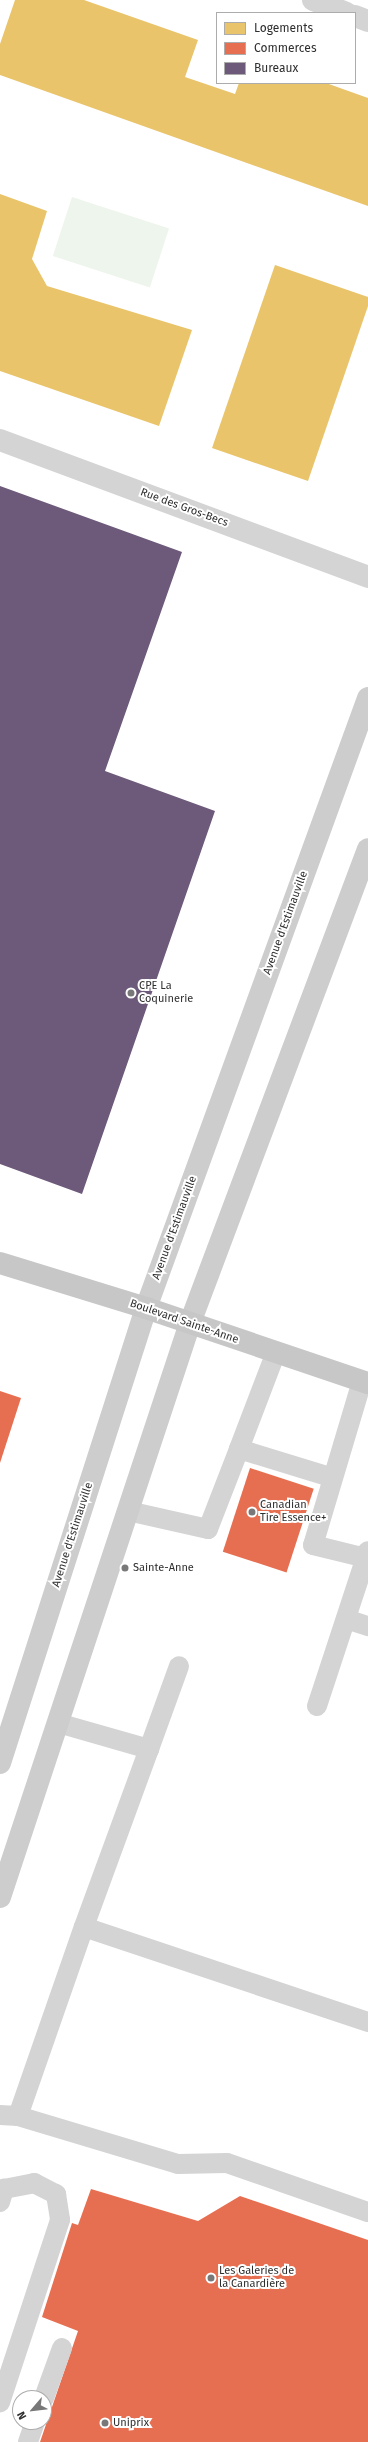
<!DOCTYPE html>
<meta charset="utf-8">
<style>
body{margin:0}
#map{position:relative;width:368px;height:2442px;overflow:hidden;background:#fff;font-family:"Fira Sans",sans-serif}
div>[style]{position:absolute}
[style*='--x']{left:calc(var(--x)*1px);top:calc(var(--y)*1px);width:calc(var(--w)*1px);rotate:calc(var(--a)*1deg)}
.green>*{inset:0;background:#eef5ec;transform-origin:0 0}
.homes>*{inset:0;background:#e9c46a}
.shops>*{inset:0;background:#e76f51;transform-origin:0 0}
.offices>*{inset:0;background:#6d597a}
.lane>*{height:20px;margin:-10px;padding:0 10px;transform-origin:10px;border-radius:10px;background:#d4d4d4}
.street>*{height:22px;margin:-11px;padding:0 11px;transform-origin:11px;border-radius:11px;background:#d4d4d4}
.secondary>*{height:22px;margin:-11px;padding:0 11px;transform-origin:11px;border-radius:11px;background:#cdcdcd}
.primary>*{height:22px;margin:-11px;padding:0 11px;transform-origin:11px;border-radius:11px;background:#c7c7c7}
.dots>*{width:11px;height:11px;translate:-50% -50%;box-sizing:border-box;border:2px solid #fff;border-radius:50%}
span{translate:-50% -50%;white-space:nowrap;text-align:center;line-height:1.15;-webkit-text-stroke:4px #fff;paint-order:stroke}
.street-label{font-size:11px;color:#2f2f2f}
.poi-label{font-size:11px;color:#2f2f2f}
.left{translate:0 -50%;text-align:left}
.legend{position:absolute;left:216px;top:12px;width:140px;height:72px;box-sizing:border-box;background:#fff;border:1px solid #acacac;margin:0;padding:5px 7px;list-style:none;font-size:12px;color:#2f2f2f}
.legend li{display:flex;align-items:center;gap:8px;height:20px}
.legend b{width:20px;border:1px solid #acacac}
.north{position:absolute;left:12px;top:2390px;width:40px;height:40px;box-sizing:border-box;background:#fff;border:1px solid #acacac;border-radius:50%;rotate:242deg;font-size:11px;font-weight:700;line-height:16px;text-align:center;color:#2f2f2f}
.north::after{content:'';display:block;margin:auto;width:14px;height:18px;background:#787878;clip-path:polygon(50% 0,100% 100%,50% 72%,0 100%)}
</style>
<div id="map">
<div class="green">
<i style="left:72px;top:197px;width:102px;height:62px;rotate:18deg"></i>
</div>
<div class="homes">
<i style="clip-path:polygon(15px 0,84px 0,198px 40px,185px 77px,235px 94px,239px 83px,326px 83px,368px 98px,368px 206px,0 75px,0 44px)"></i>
<i style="clip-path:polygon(0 194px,47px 211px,32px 259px,47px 286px,192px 330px,159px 426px,0 371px)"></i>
<i style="clip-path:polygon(275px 265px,368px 297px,368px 306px,308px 481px,212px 448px)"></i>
</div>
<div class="shops">
<i style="clip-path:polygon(0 1391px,21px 1398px,0 1463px)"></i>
<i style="left:250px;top:1468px;width:67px;height:88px;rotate:18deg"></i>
<i style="clip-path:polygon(91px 2189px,198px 2221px,240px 2196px,368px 2240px,368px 2442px,40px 2442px,78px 2331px,42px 2317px,72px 2223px,78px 2225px)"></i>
</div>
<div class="offices">
<i style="clip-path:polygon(0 486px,182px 552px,105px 771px,215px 811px,82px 1194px,0 1164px)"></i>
</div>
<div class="lane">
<i style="--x:276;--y:1352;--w:104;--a:110.9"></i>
<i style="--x:239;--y:1449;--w:98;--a:17.1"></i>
<i style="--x:362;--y:1381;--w:171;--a:106.6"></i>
<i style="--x:313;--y:1545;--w:55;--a:13.8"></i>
<i style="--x:128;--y:1511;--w:82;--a:12.7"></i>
<i style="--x:208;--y:1529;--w:86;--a:-68.8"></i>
<i style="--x:346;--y:1619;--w:23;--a:18"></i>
<i style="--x:317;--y:1706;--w:163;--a:-71.8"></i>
<i style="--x:58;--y:1723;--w:95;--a:15.9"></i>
<i style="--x:149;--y:1749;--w:189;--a:110.1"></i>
<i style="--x:84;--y:1927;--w:299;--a:18.5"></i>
<i style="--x:149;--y:1749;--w:88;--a:-70.1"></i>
<i style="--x:0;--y:2115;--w:18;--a:3"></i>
<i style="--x:18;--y:2116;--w:167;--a:16.7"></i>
<i style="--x:178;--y:2164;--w:49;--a:-1.2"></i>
<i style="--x:227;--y:2163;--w:149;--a:19.2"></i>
<i style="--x:18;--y:2116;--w:200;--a:-70.8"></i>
<i style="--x:0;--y:2202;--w:14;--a:-73"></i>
<i style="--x:4;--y:2189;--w:31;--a:-11"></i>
<i style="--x:34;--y:2183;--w:25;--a:27"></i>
<i style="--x:56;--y:2194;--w:26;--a:81"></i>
<i style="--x:60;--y:2220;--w:192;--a:108.2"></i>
<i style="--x:44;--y:2398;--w:53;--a:-70.2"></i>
<i style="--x:28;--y:2442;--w:21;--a:-71"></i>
</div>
<div class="street">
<i style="--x:313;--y:0;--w:36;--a:21"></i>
<i style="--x:355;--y:16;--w:14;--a:21"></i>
<i style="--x:0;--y:440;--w:393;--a:20.4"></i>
</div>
<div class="secondary">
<i style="--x:0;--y:1763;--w:478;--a:-72.2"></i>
<i style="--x:146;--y:1308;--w:649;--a:-70"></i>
<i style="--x:0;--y:1897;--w:605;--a:-71.68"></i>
<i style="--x:190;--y:1323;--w:506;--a:-69.42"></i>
</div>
<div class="primary">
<i style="--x:0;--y:1263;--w:153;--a:17.1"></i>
<i style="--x:146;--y:1308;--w:234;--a:18.7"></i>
</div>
<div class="dots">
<i style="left:131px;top:993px;background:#787878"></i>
<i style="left:252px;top:1512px;background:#787878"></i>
<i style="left:125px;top:1568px;background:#787878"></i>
<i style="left:211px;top:2278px;background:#787878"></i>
<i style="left:105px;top:2423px;background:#787878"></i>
</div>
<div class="street-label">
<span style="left:184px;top:508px;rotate:20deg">Rue des Gros-Becs</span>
<span style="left:286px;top:923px;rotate:-70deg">Avenue d'Estimauville</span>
<span style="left:175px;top:1228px;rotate:-70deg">Avenue d'Estimauville</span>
<span style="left:184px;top:1322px;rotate:19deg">Boulevard Sainte-Anne</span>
<span style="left:73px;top:1535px;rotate:-72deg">Avenue d'Estimauville</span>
</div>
<div class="poi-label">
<span class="left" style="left:139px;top:993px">CPE La<br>Coquinerie</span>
<span class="left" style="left:260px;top:1512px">Canadian<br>Tire Essence+</span>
<span class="left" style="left:133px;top:1568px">Sainte-Anne</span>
<span class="left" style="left:219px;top:2278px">Les Galeries de<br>la Canardière</span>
<span class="left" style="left:113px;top:2423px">Uniprix</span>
</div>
<ul class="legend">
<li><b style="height:11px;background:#e9c46a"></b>Logements</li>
<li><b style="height:11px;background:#e76f51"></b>Commerces</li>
<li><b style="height:11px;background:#6d597a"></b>Bureaux</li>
</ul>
<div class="north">N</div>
</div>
